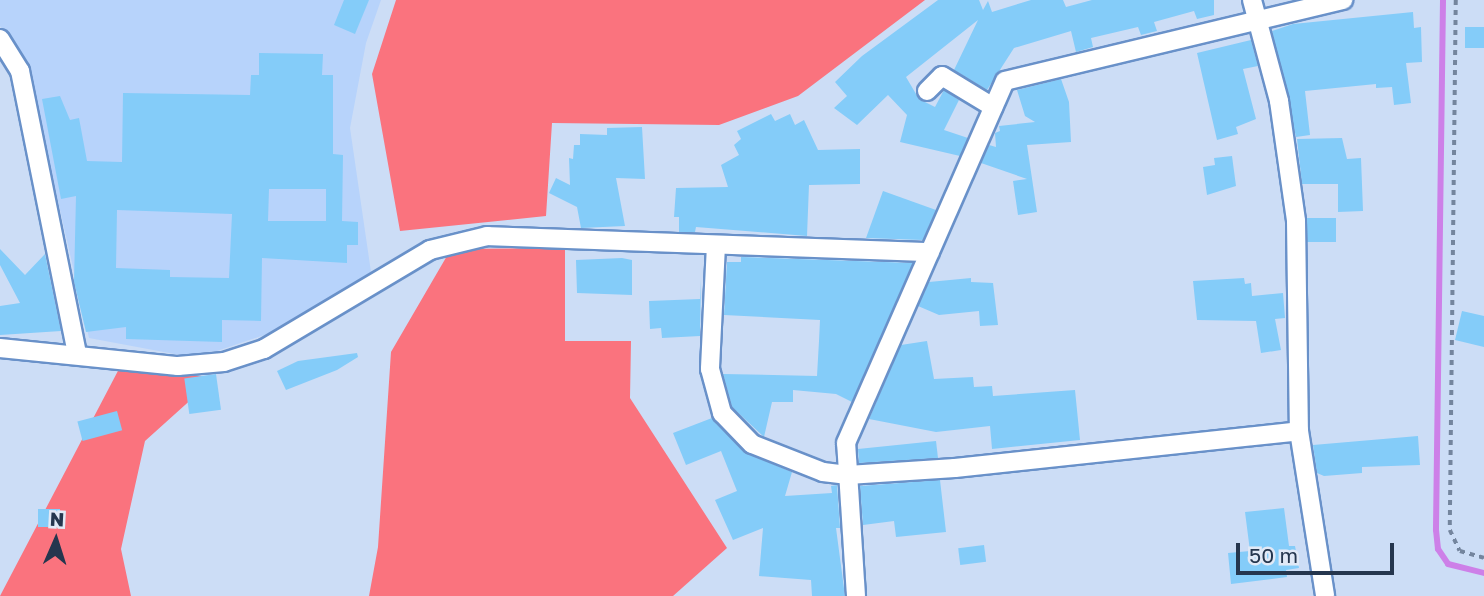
<!DOCTYPE html>
<style>
body{margin:0}
#map{position:relative;width:1484px;height:596px;overflow:hidden;background:#ccddf6;font-family:"Golos Text",sans-serif}
div>[style]{position:absolute}
[style*='--x']{left:calc(var(--x)*1px);top:calc(var(--y)*1px);width:calc(var(--w)*1px);rotate:calc(var(--a)*1deg)}
.built>*{inset:0;background:#b7d3fb}
.forest>*{inset:0;background:#fa737e}
.stream>*{height:6px;margin:-3px;padding:0 3px;transform-origin:3px;border-radius:3px;background:#cd80e8}
.building>*{inset:0;background:#84ccf9;transform-origin:0 0}
.path>*{height:3.5px;margin-top:-1.75px;transform-origin:0;background:repeating-linear-gradient(90deg,#74859e 0 5px,transparent 0 10px)}
.roads{filter:drop-shadow(2px 0 #6991c9) drop-shadow(-2px 0 #6991c9) drop-shadow(0 2px #6991c9) drop-shadow(0 -2px #6991c9)}
.street>*{height:18px;margin:-9px;padding:0 9px;transform-origin:9px;border-radius:9px;background:#fff}
span{translate:-50% -50%;white-space:nowrap;text-align:center;line-height:1.15;-webkit-text-stroke:6px #e1e9f6;paint-order:stroke}
.north{position:absolute;left:21px;top:505px;width:70px;height:70px;-webkit-text-stroke:5px #e1e9f6;paint-order:stroke;rotate:3deg;font-size:19px;font-weight:700;line-height:28px;text-align:center;color:#25364e}
.north::after{content:'';display:block;margin:auto;width:24px;height:32px;background:#25364e;clip-path:polygon(50% 0,100% 100%,50% 72%,0 100%)}
.scale{position:absolute;left:1236px;top:543px;width:158px;height:32px;box-sizing:border-box;border:4px solid #25364e;border-top:0;padding-left:9px;font-size:21px;line-height:24px;white-space:nowrap;color:#25364e;-webkit-text-stroke:5px #e1e9f6;paint-order:stroke}
</style>
<div id="map">
<div class="built">
<i style="clip-path:polygon(0 0,381px 0,366px 43px,350px 128px,371px 272px,282px 329px,217px 351px,180px 355px,89px 338px,27px 64px,0 26px)"></i>
</div>
<div class="forest">
<i style="clip-path:polygon(396px 0,925px 0,798px 96px,719px 125px,552px 123px,546px 216px,400px 231px,372px 74px)"></i>
<i style="clip-path:polygon(565px 248px,565px 341px,631px 341px,630px 398px,727px 548px,673px 596px,369px 596px,378px 547px,391px 352px,451px 249px)"></i>
<i style="clip-path:polygon(120px 367px,215px 378px,145px 441px,121px 549px,131px 596px,0 596px)"></i>
</div>
<div class="stream">
<i style="--x:1443;--y:0;--w:530;--a:90.76"></i>
<i style="--x:1436;--y:530;--w:19;--a:84"></i>
<i style="--x:1438;--y:549;--w:18;--a:56"></i>
<i style="--x:1448;--y:564;--w:37;--a:14"></i>
</div>
<div class="building">
<i style="clip-path:polygon(344px 0,369px 0,355px 34px,334px 25px)"></i>
<i style="clip-path:polygon(938px 0,979px 0,983px 10px,988px 1px,992px 12px,1031px 0,1063px 0,1066px 7px,1092px 0,1214px 0,1214px 15px,1197px 19px,1194px 11px,1154px 22px,1157px 31px,1141px 35px,1138px 27px,1091px 38px,1093px 47px,1076px 52px,1071px 31px,1014px 48px,987px 90px,954px 70px,978px 20px,906px 77px,919px 99px,935px 107px,944px 90px,959px 100px,944px 130px,968px 138px,960px 156px,900px 142px,907px 115px,888px 95px,857px 125px,834px 108px,847px 96px,835px 82px,862px 56px)"></i>
<i style="clip-path:polygon(1413px 12px,1414px 28px,1421px 27px,1422px 62px,1406px 63px,1411px 103px,1394px 105px,1392px 87px,1376px 88px,1376px 84px,1305px 91px,1310px 135px,1296px 137px,1272px 31px,1293px 24px)"></i>
<i style="left:1465px;top:27px;width:19px;height:21px"></i>
<i style="clip-path:polygon(1251px 40px,1258px 66px,1243px 69px,1256px 119px,1236px 127px,1238px 134px,1217px 140px,1197px 53px)"></i>
<i style="clip-path:polygon(evenodd,259px 53px,323px 54px,322px 75px,333px 75px,333px 154px,343px 155px,342px 221px,358px 222px,358px 245px,347px 245px,347px 263px,262px 258px,261px 321px,222px 320px,222px 342px,126px 339px,126px 327px,86px 332px,74px 282px,76px 196px,61px 199px,42px 99px,60px 96px,70px 120px,79px 118px,87px 161px,122px 162px,123px 93px,250px 95px,251px 75px,259px 75px,259px 53px,269px 189px,326px 189px,326px 221px,268px 221px,269px 189px,259px 53px,117px 210px,232px 214px,229px 278px,170px 277px,170px 270px,116px 268px,117px 210px)"></i>
<i style="clip-path:polygon(1061px 79px,1069px 102px,1071px 142px,1027px 145px,1037px 212px,1018px 215px,1013px 181px,1027px 179px,981px 163px,989px 145px,996px 147px,995px 133px,1000px 131px,999px 126px,1035px 122px,1025px 116px,1017px 90px)"></i>
<i style="clip-path:polygon(771px 114px,775px 121px,790px 114px,795px 125px,804px 120px,818px 150px,860px 149px,860px 184px,809px 185px,807px 236px,696px 227px,695px 232px,679px 232px,679px 217px,674px 217px,676px 188px,728px 187px,721px 165px,739px 155px,734px 145px,741px 139px,737px 131px)"></i>
<i style="clip-path:polygon(642px 127px,645px 179px,616px 178px,625px 226px,581px 228px,577px 207px,549px 193px,556px 178px,570px 185px,569px 158px,573px 159px,574px 145px,580px 145px,580px 134px,607px 135px,607px 128px)"></i>
<i style="clip-path:polygon(1342px 138px,1347px 159px,1361px 158px,1363px 211px,1338px 212px,1338px 184px,1302px 184px,1297px 139px)"></i>
<i style="clip-path:polygon(1232px 156px,1236px 186px,1207px 195px,1203px 167px,1215px 165px,1214px 158px)"></i>
<i style="clip-path:polygon(883px 191px,936px 210px,923px 240px,866px 238px)"></i>
<i style="left:1307px;top:218px;width:29px;height:24px"></i>
<i style="clip-path:polygon(0 249px,25px 275px,45px 254px,61px 331px,0 335px,0 306px,20px 303px,0 265px)"></i>
<i style="clip-path:polygon(741px 257px,913px 263px,852px 402px,836px 394px,793px 390px,793px 402px,772px 402px,764px 437px,732px 407px,723px 374px,817px 376px,819px 341px,820px 320px,724px 315px,727px 262px,741px 262px)"></i>
<i style="clip-path:polygon(622px 258px,632px 260px,632px 295px,577px 293px,576px 260px)"></i>
<i style="clip-path:polygon(971px 278px,971px 282px,993px 283px,998px 325px,980px 326px,979px 311px,939px 315px,918px 306px,929px 282px)"></i>
<i style="clip-path:polygon(1244px 278px,1245px 284px,1251px 283px,1252px 296px,1283px 293px,1285px 318px,1275px 319px,1281px 350px,1261px 353px,1256px 321px,1197px 320px,1193px 281px)"></i>
<i style="clip-path:polygon(701px 279px,700px 336px,662px 338px,661px 328px,650px 329px,649px 301px,700px 299px)"></i>
<i style="clip-path:polygon(1462px 311px,1484px 316px,1484px 347px,1455px 340px)"></i>
<i style="clip-path:polygon(927px 341px,934px 379px,973px 377px,974px 387px,992px 386px,993px 396px,1075px 390px,1080px 440px,992px 449px,990px 426px,936px 432px,869px 419px,901px 345px)"></i>
<i style="clip-path:polygon(357px 353px,358px 357px,337px 370px,286px 390px,277px 371px,298px 361px)"></i>
<i style="left:216px;top:374px;width:36px;height:32px;rotate:82deg"></i>
<i style="left:117px;top:411px;width:20px;height:41px;rotate:75deg"></i>
<i style="clip-path:polygon(712px 418px,744px 452px,792px 472px,785px 496px,832px 493px,831px 486px,837px 485px,840px 528px,836px 528px,845px 596px,812px 596px,811px 580px,759px 576px,763px 528px,733px 540px,715px 500px,737px 491px,721px 451px,686px 465px,673px 433px)"></i>
<i style="clip-path:polygon(1418px 436px,1420px 465px,1362px 467px,1362px 473px,1324px 476px,1317px 473px,1313px 445px)"></i>
<i style="clip-path:polygon(936px 441px,938px 458px,859px 463px,858px 449px)"></i>
<i style="clip-path:polygon(940px 480px,946px 532px,896px 537px,894px 521px,863px 525px,860px 486px)"></i>
<i style="clip-path:polygon(1284px 508px,1289px 546px,1295px 546px,1299px 568px,1286px 570px,1287px 577px,1231px 584px,1228px 553px,1250px 551px,1245px 512px)"></i>
<i style="left:38px;top:509px;width:22px;height:18px"></i>
<i style="left:984px;top:545px;width:17px;height:26px;rotate:83deg"></i>
</div>
<div class="path">
<i style="--x:1456;--y:0;--w:530;--a:90.65"></i>
<i style="--x:1450;--y:530;--w:23;--a:65"></i>
<i style="--x:1460;--y:551;--w:25;--a:16"></i>
</div>
<div class="roads">
<div class="street">
<i style="--x:1252;--y:0;--w:105;--a:75"></i>
<i style="--x:1279;--y:101;--w:121;--a:81.9"></i>
<i style="--x:1296;--y:221;--w:210;--a:89.2"></i>
<i style="--x:1299;--y:431;--w:167;--a:81"></i>
<i style="--x:0;--y:39;--w:38;--a:58"></i>
<i style="--x:20;--y:71;--w:289;--a:78.6"></i>
<i style="--x:927;--y:91;--w:21;--a:-45"></i>
<i style="--x:942;--y:76;--w:60;--a:31.3"></i>
<i style="--x:716;--y:245;--w:124;--a:92.8"></i>
<i style="--x:710;--y:369;--w:46;--a:74.7"></i>
<i style="--x:722;--y:413;--w:43;--a:45.9"></i>
<i style="--x:752;--y:444;--w:76;--a:21.5"></i>
<i style="--x:823;--y:472;--w:25;--a:7"></i>
<i style="--x:848;--y:475;--w:107;--a:-3.7"></i>
<i style="--x:955;--y:468;--w:346;--a:-6.1"></i>
<i style="--x:0;--y:348;--w:179;--a:5.8"></i>
<i style="--x:178;--y:366;--w:46;--a:-5"></i>
<i style="--x:224;--y:362;--w:42;--a:-18"></i>
<i style="--x:264;--y:349;--w:193;--a:-30.8"></i>
<i style="--x:430;--y:250;--w:59;--a:-13.8"></i>
<i style="--x:487;--y:236;--w:443;--a:2.1"></i>
<i style="--x:856;--y:596;--w:153;--a:-93.7"></i>
<i style="--x:846;--y:443;--w:395;--a:-66.3"></i>
<i style="--x:1005;--y:81;--w:348;--a:-13.5"></i>
</div>
</div>
<div class="north">N</div>
<div class="scale">50 m</div>
</div>
